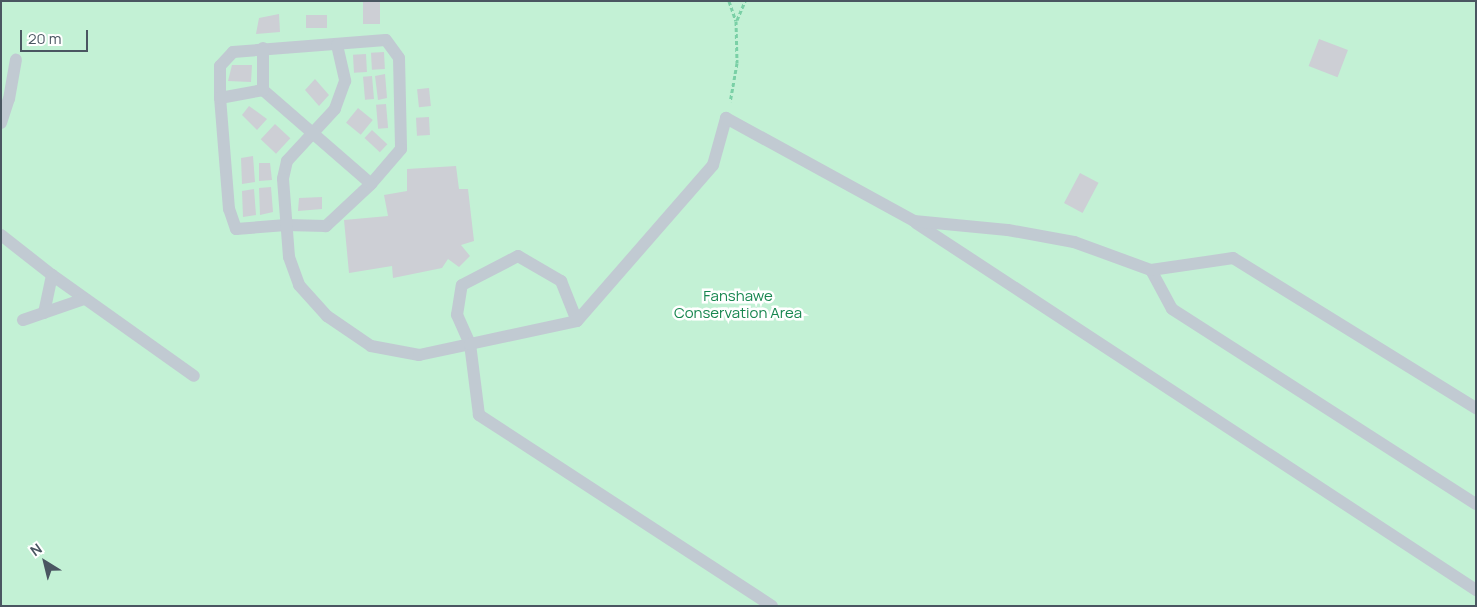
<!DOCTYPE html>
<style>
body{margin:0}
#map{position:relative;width:1477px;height:607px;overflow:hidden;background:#f5f3f3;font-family:Manrope,sans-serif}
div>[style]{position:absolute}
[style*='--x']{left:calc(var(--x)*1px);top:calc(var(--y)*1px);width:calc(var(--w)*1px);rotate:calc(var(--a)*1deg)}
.green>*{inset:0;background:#c3f1d5;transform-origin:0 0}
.building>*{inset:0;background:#cdcfd5;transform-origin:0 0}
.path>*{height:3px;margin-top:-1.5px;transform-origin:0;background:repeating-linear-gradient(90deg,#7ad0a6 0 4px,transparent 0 6.5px)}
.service>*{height:12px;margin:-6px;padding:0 6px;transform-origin:6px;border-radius:6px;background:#c1cad2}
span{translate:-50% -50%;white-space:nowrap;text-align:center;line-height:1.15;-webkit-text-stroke:5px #fff;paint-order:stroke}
.park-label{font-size:15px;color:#17864f}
.frame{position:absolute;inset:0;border:2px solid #4a5661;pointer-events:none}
.north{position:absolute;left:20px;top:537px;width:50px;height:50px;-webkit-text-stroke:4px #fff;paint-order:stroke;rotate:324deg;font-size:14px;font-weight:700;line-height:20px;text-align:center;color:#4a5661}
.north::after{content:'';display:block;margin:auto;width:18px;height:22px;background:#4a5661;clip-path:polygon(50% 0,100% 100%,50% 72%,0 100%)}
.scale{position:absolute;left:20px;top:30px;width:68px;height:22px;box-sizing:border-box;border:2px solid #4a5661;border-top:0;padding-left:6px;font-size:15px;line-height:18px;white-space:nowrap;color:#4a5661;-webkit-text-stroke:4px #fff;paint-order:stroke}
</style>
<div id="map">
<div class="green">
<i style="left:1px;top:1px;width:1475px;height:605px"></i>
</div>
<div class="building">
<i style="left:363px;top:1px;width:17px;height:23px"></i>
<i style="clip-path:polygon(279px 14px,280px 32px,256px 34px,259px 18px)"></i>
<i style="left:327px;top:15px;width:13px;height:21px;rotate:90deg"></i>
<i style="left:1319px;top:39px;width:31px;height:29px;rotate:21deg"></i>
<i style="left:384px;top:52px;width:17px;height:13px;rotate:87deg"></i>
<i style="left:366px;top:54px;width:18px;height:13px;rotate:87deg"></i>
<i style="clip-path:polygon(232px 65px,252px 65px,251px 82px,228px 81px)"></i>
<i style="clip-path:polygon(385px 74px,387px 98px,378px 100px,375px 76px)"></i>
<i style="left:372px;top:76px;width:23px;height:9px;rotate:85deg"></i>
<i style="clip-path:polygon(315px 79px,329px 95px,319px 106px,305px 90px)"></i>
<i style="left:429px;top:88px;width:18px;height:12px;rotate:84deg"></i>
<i style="left:386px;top:104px;width:24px;height:10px;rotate:85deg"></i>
<i style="clip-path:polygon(249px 106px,267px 119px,257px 130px,242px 115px)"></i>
<i style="left:358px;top:108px;width:19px;height:19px;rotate:39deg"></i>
<i style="left:429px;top:117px;width:18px;height:13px;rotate:87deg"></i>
<i style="left:275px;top:124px;width:21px;height:21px;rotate:43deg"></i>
<i style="left:372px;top:130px;width:21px;height:11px;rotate:43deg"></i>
<i style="clip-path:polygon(253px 156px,255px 182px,242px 184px,241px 158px)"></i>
<i style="clip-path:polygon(259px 163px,270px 163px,272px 180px,259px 181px)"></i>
<i style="clip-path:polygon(456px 166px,459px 189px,468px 189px,474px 241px,461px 245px,470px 256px,459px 267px,448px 259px,442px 268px,393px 278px,392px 266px,349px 273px,344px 220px,388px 216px,384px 195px,407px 191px,407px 169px)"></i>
<i style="left:1080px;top:173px;width:21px;height:34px;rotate:28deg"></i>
<i style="clip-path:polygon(271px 187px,273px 212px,260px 215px,259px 188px)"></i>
<i style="clip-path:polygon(254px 189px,256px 215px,243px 217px,242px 191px)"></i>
<i style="clip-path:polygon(322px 197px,322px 209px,298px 211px,299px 198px)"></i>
</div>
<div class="path">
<i style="--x:729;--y:1;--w:21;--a:71"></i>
<i style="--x:736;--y:21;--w:42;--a:88.6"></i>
<i style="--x:737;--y:63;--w:39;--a:100"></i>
<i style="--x:737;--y:20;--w:21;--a:-67"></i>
</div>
<div class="service">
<i style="--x:386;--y:40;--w:22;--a:54"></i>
<i style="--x:399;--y:58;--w:91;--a:88.7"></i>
<i style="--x:401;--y:149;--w:46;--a:130.6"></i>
<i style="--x:371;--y:184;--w:62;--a:137"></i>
<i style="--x:326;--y:226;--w:40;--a:-178.6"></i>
<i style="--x:286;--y:225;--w:50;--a:175.4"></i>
<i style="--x:236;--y:229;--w:21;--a:-109"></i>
<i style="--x:229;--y:209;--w:111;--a:-94.6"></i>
<i style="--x:220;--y:98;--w:32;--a:-90"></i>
<i style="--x:220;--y:66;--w:19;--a:-47"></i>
<i style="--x:233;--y:52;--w:153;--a:-4.5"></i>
<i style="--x:337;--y:45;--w:37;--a:77"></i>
<i style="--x:345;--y:81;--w:30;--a:110"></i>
<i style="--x:335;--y:109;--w:71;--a:132.7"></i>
<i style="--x:287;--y:161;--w:18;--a:103"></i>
<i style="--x:283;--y:179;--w:78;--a:85.6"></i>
<i style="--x:289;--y:257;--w:30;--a:70"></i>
<i style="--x:299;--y:285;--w:42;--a:47.9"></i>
<i style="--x:327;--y:316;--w:53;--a:34.3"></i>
<i style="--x:371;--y:346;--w:49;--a:10.6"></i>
<i style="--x:419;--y:355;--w:52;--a:-12.2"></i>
<i style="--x:470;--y:344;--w:32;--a:-114"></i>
<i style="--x:457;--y:315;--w:30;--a:-81"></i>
<i style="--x:462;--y:285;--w:63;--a:-27.4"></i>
<i style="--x:518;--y:256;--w:50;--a:30.2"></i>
<i style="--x:561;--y:281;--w:43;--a:68.2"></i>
<i style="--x:263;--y:90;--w:143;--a:41"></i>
<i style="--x:220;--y:98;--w:44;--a:-10.5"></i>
<i style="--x:263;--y:90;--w:42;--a:-90"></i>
<i style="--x:1;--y:123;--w:25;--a:-72"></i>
<i style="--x:9;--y:99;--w:40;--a:-80"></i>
<i style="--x:916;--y:223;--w:670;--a:33.24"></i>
<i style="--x:1;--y:235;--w:65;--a:38.1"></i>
<i style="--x:52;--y:275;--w:174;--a:35.4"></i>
<i style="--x:1151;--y:270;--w:44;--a:61.7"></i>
<i style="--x:1172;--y:309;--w:361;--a:32.7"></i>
<i style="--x:44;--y:313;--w:39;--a:-78"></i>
<i style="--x:23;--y:320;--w:65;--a:-19"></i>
<i style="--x:772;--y:606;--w:350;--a:-146.9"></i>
<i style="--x:479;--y:415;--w:72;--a:-97.2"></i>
<i style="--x:470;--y:344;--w:109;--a:-12.1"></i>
<i style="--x:577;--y:321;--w:207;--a:-48.9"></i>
<i style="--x:713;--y:165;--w:49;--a:-74.5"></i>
<i style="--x:726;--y:118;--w:214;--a:28.7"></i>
<i style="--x:914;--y:221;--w:94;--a:5.5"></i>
<i style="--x:1008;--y:230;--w:67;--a:10.3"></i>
<i style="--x:1074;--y:242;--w:82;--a:20"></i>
<i style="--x:1151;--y:270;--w:83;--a:-8.3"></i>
<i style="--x:1233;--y:258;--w:286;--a:31.7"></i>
</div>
<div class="park-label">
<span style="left:738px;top:304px">Fanshawe<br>Conservation Area</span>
</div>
<div class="frame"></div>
<div class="north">N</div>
<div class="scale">20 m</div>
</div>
